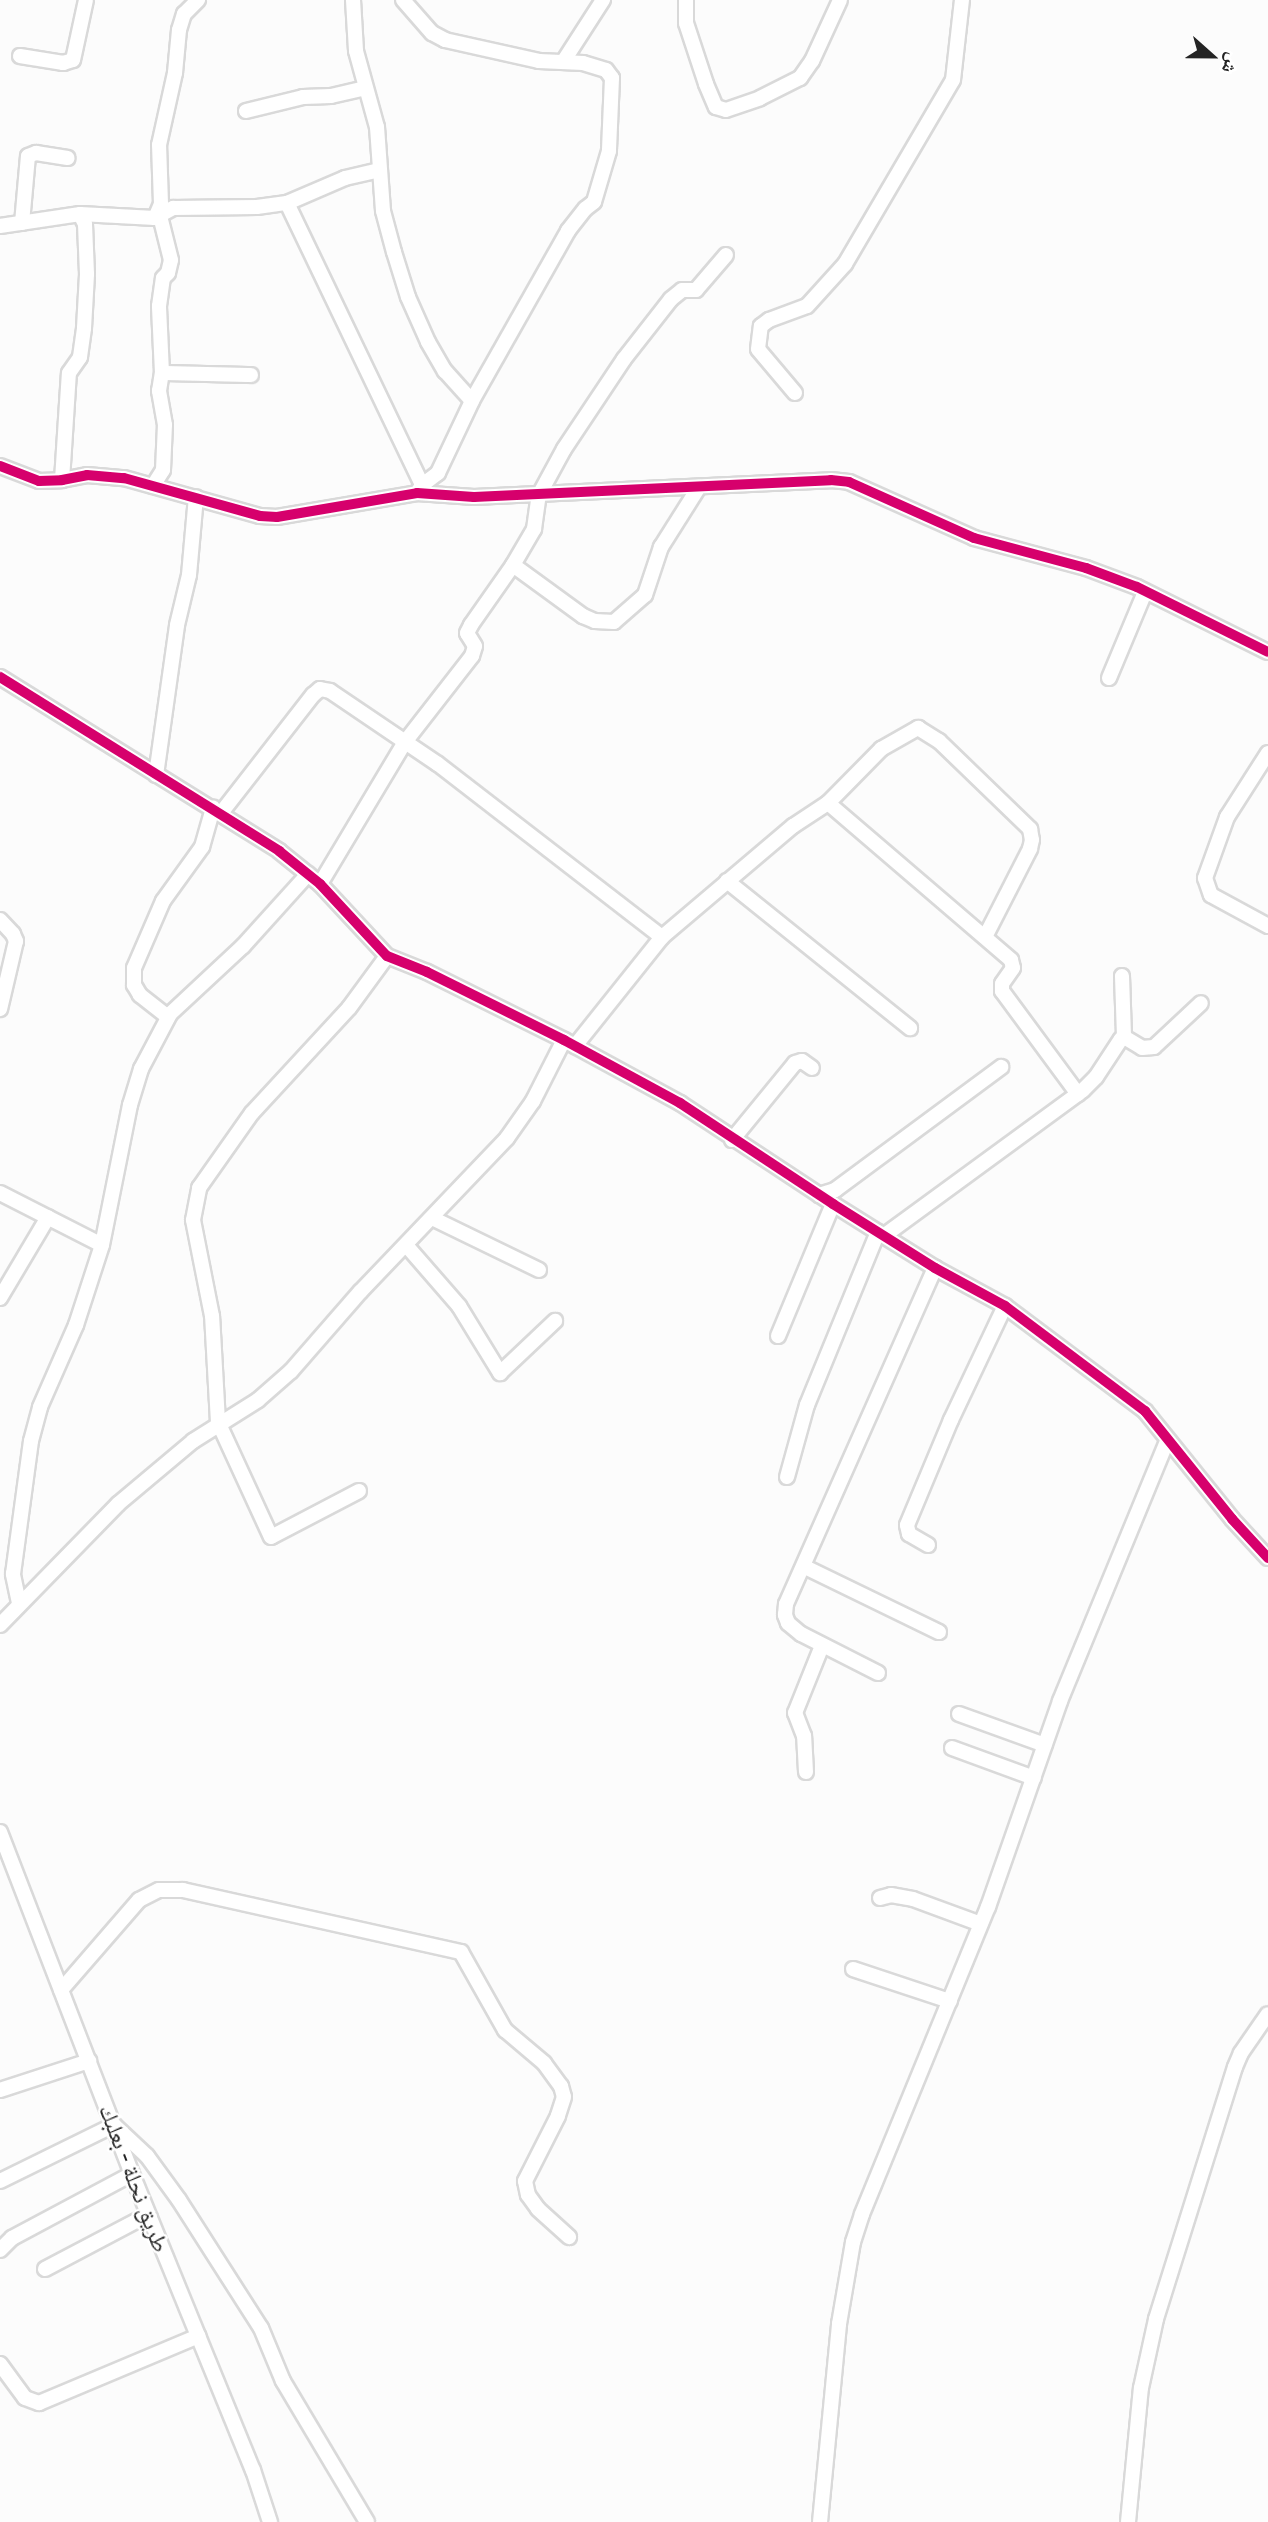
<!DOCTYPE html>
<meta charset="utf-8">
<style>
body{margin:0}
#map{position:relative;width:1268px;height:2522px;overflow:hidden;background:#fcfcfc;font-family:"Golos Text","Noto Naskh Arabic",sans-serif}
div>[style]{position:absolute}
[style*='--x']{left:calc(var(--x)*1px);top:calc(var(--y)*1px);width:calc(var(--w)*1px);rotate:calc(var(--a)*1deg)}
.roads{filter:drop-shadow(2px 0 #d9d9d9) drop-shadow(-2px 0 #d9d9d9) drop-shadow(0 2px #d9d9d9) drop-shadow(0 -2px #d9d9d9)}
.minor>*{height:14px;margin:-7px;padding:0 7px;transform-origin:7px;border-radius:7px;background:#fff}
.cycleway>*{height:10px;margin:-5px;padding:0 5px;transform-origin:5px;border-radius:5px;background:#d6006c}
span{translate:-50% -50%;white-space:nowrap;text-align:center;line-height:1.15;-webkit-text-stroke:5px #fff;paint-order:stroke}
.street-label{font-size:23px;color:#242424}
.north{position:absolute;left:1177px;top:21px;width:70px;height:70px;-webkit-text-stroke:5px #fff;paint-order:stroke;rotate:111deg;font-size:19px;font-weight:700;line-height:28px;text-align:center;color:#242424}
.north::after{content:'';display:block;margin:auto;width:24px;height:32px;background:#242424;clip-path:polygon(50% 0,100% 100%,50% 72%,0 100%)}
</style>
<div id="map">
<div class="roads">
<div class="minor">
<i style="--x:353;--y:0;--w:51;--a:86.6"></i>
<i style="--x:356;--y:51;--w:79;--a:74.6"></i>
<i style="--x:377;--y:127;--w:84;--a:85.9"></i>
<i style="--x:383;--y:211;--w:42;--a:75"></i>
<i style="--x:394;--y:252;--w:47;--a:72.7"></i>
<i style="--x:408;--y:297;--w:49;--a:66"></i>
<i style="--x:428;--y:342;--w:34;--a:60"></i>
<i style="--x:445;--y:371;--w:40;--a:48"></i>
<i style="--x:403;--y:0;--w:44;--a:48.7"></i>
<i style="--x:432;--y:33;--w:15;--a:28"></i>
<i style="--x:445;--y:40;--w:96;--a:12.6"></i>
<i style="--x:539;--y:61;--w:44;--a:2.6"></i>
<i style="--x:583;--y:63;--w:24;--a:17"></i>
<i style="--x:606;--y:70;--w:10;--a:53"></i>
<i style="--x:612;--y:78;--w:73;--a:92.4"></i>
<i style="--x:609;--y:151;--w:53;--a:106.4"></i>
<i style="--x:594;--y:202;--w:11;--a:142"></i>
<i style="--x:585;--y:209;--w:28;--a:128"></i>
<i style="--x:568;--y:231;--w:195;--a:119.5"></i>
<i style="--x:472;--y:401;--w:80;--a:115.3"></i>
<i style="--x:438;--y:473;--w:20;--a:143"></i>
<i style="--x:422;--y:485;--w:9;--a:122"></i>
<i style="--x:686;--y:0;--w:23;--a:90"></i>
<i style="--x:686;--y:23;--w:64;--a:71.8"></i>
<i style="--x:706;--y:84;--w:25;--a:67"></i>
<i style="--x:716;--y:107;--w:10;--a:17"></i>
<i style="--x:726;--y:110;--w:36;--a:-19"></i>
<i style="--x:760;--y:98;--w:45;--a:-26.6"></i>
<i style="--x:800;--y:78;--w:21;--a:-55"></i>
<i style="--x:812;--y:61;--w:67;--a:-65.3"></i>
<i style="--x:20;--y:56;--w:44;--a:9.2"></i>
<i style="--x:63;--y:63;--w:10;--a:-17"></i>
<i style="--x:73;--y:60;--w:61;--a:-77.8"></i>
<i style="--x:563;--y:62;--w:74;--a:-57.2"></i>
<i style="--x:246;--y:111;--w:59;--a:-13.8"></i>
<i style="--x:303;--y:97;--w:28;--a:-2"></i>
<i style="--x:331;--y:96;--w:35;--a:-13"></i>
<i style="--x:287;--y:203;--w:313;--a:64.4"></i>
<i style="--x:155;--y:218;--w:15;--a:-67"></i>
<i style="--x:161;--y:204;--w:59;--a:-91.9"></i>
<i style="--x:159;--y:145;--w:74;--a:-77.5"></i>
<i style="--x:175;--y:73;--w:43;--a:-84.7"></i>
<i style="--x:179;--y:30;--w:17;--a:-73"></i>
<i style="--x:184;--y:14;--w:20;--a:-45"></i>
<i style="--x:22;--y:223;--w:67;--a:-84.9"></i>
<i style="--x:28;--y:156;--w:9;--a:-21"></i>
<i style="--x:36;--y:153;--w:32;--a:9"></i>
<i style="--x:0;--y:226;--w:81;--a:-8.5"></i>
<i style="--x:80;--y:214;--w:75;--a:3.1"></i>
<i style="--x:155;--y:218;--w:21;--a:-29"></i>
<i style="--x:173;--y:208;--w:84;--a:-0.7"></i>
<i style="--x:257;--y:207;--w:30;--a:-8"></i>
<i style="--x:287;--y:203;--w:63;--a:-23.3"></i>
<i style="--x:345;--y:178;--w:35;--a:-13"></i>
<i style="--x:162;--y:373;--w:89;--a:1.3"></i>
<i style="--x:795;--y:393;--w:57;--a:-130.1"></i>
<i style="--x:758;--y:349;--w:23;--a:-83"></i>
<i style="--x:761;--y:326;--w:10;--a:-37"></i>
<i style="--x:769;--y:320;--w:40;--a:-20.2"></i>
<i style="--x:807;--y:306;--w:57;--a:-47.9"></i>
<i style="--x:845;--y:264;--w:213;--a:-59.6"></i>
<i style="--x:953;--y:80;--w:81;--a:-83.6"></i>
<i style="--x:0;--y:466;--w:42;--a:21"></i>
<i style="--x:39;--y:481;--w:23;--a:-2"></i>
<i style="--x:62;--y:480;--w:25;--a:-11"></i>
<i style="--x:87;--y:475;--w:37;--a:5"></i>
<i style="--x:124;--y:478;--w:141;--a:15.6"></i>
<i style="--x:260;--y:516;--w:17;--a:3"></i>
<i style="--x:277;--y:517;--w:142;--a:-9.7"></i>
<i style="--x:417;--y:493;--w:57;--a:4"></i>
<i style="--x:474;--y:497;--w:357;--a:-2.7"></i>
<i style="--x:831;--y:480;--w:18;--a:6"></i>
<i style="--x:849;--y:482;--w:137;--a:24.1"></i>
<i style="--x:974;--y:538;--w:116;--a:15"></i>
<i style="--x:1086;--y:568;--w:54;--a:20.4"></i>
<i style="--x:1137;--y:587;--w:146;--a:26.4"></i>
<i style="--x:62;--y:480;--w:107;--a:-86.3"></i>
<i style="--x:69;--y:373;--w:19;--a:-55"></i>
<i style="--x:80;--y:357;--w:29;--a:-82"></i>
<i style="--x:84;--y:328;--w:54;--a:-86.8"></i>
<i style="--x:87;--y:274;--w:50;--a:-92.3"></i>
<i style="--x:85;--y:224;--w:11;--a:-117"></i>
<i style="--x:153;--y:486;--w:19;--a:-58"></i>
<i style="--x:163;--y:470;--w:45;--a:-87.5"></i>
<i style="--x:165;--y:425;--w:35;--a:-100"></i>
<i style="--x:159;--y:391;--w:18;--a:-81"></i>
<i style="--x:162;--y:373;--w:67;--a:-92.6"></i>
<i style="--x:159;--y:306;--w:28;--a:-82"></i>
<i style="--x:163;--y:278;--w:7;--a:-45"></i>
<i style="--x:168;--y:273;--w:13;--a:-77"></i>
<i style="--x:171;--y:260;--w:45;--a:-104"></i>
<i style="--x:513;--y:565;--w:87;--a:36.1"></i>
<i style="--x:583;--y:616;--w:13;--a:23"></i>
<i style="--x:595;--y:621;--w:19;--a:3"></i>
<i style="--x:614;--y:622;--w:41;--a:-41.1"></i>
<i style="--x:645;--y:595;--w:51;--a:-71.6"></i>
<i style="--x:661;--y:547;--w:71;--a:-57.7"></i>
<i style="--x:0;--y:677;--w:329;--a:31.9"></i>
<i style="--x:279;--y:851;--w:53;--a:38.8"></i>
<i style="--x:320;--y:884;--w:98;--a:47.1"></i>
<i style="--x:387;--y:956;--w:43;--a:21.8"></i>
<i style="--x:427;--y:972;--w:153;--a:26.4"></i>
<i style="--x:564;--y:1040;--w:132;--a:28.5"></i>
<i style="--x:680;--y:1103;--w:183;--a:33.4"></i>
<i style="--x:833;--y:1204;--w:120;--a:32.1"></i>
<i style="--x:935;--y:1268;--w:80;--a:28.5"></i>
<i style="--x:1005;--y:1306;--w:175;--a:36.9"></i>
<i style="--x:1145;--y:1411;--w:139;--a:51.1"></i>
<i style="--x:1232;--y:1519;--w:53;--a:47.3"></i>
<i style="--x:1109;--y:678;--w:93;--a:-67.3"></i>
<i style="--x:1268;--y:753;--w:76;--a:122.6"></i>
<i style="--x:1227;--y:817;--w:65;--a:109.8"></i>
<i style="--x:1205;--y:878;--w:18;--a:71"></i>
<i style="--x:1211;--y:895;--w:65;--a:28.5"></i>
<i style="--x:156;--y:775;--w:151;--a:-82"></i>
<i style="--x:177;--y:625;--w:51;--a:-76.5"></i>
<i style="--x:189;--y:575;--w:78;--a:-84.9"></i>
<i style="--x:828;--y:803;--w:241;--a:40.6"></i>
<i style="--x:1011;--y:960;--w:8;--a:76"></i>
<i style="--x:1013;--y:968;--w:19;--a:125"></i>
<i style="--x:1002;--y:984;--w:7;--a:90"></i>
<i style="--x:1002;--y:991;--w:128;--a:53.6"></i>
<i style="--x:221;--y:813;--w:150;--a:-52.1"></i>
<i style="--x:313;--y:695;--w:9;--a:-41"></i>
<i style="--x:320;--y:689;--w:10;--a:11"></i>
<i style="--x:330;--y:691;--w:130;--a:34.1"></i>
<i style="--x:438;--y:764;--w:283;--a:37.7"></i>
<i style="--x:727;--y:881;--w:235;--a:38.8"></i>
<i style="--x:320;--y:884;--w:165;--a:-59.1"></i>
<i style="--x:405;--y:742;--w:109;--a:-52.1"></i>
<i style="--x:472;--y:656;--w:10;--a:-73"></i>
<i style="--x:475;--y:646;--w:15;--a:-122"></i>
<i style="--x:467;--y:633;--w:9;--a:-63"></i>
<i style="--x:471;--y:625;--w:73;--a:-55"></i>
<i style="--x:513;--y:565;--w:42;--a:-59.7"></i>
<i style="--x:534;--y:529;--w:34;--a:-82"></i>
<i style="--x:539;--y:495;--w:52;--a:-61.5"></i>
<i style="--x:564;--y:449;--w:108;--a:-56.3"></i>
<i style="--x:624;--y:359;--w:76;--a:-51.9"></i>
<i style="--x:671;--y:299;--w:14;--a:-39"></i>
<i style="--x:682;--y:290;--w:14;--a:0"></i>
<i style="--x:696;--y:290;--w:46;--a:-49.4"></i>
<i style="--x:0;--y:920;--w:19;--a:47"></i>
<i style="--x:13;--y:934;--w:8;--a:67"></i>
<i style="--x:16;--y:941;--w:70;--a:103.2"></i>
<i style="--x:1122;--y:976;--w:61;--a:88.1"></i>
<i style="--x:168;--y:1017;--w:36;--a:-142"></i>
<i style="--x:140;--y:995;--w:12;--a:-121"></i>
<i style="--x:134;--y:985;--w:17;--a:-90"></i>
<i style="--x:134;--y:968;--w:73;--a:-66.6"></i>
<i style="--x:163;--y:901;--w:67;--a:-54.2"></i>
<i style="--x:202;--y:847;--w:41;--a:-74.2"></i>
<i style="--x:575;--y:1046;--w:139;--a:-51.4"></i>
<i style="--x:662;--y:937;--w:172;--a:-40.3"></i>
<i style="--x:793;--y:826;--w:42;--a:-33.3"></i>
<i style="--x:828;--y:803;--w:76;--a:-45.5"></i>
<i style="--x:881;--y:749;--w:43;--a:-29.6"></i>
<i style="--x:918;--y:728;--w:25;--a:32"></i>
<i style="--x:939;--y:741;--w:127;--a:44"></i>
<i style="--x:1030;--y:829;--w:11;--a:80"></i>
<i style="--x:1032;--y:840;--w:9;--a:103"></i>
<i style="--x:1030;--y:849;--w:97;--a:117.1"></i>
<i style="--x:732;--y:1140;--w:99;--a:-50.7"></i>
<i style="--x:795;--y:1063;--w:7;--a:-16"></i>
<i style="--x:802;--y:1061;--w:12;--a:35"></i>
<i style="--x:0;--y:1193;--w:114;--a:27"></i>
<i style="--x:819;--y:1195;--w:17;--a:-17"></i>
<i style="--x:835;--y:1190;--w:207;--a:-36.5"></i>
<i style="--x:432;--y:1218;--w:119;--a:25.9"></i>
<i style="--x:885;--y:1235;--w:245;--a:-36.2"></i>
<i style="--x:1083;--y:1090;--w:18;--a:-45"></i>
<i style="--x:1096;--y:1077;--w:45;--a:-56.7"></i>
<i style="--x:1121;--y:1039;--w:4;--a:-34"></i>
<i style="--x:1124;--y:1037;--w:21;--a:31"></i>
<i style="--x:1142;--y:1048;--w:12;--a:-5"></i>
<i style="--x:1154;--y:1047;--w:64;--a:-43.1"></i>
<i style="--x:406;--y:1245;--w:81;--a:49"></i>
<i style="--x:459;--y:1306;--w:79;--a:58.5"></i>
<i style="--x:500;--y:1373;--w:76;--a:-43.4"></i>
<i style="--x:0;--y:1298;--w:94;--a:-59.3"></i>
<i style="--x:778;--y:1336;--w:143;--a:-67.4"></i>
<i style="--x:787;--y:1477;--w:75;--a:-74.5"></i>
<i style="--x:807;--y:1405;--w:187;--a:-67.7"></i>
<i style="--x:359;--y:1491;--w:99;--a:152.4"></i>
<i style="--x:271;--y:1537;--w:127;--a:-114.7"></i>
<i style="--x:218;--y:1422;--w:106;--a:-93.2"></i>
<i style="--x:212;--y:1316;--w:98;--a:-101.2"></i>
<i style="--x:193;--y:1220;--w:33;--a:-79"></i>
<i style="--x:199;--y:1188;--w:92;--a:-54.8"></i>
<i style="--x:252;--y:1113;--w:143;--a:-47.3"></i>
<i style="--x:349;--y:1008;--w:64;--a:-53.8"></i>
<i style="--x:928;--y:1545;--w:22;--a:-150"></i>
<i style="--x:909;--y:1534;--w:9;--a:-103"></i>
<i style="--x:907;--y:1525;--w:114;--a:-67.3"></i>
<i style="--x:951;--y:1420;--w:126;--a:-64.7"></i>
<i style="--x:805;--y:1567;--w:149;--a:25.9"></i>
<i style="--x:19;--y:1603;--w:30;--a:-102"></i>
<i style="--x:13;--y:1574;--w:134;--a:-82.3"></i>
<i style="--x:31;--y:1441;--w:35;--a:-75"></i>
<i style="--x:40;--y:1407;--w:90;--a:-66.3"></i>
<i style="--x:76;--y:1325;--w:84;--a:-72"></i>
<i style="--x:102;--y:1245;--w:143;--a:-78.7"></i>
<i style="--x:130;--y:1105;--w:38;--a:-73"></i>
<i style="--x:141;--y:1069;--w:62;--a:-62.2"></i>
<i style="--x:170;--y:1014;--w:100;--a:-43"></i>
<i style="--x:243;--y:946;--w:97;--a:-47.9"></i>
<i style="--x:0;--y:1625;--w:169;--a:-45.7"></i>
<i style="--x:118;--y:1504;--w:98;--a:-40"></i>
<i style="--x:193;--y:1441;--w:77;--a:-32.2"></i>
<i style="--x:258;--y:1400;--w:44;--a:-41.3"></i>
<i style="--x:291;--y:1371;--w:105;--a:-48.9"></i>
<i style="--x:360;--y:1292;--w:213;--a:-46.3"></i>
<i style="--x:507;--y:1138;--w:45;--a:-54.9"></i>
<i style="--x:533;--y:1101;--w:68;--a:-63.1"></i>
<i style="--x:878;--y:1673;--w:86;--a:-153.1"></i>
<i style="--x:801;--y:1634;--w:17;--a:-140"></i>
<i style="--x:788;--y:1623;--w:9;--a:-111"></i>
<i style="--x:785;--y:1615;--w:11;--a:-85"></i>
<i style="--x:786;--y:1604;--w:368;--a:-66.1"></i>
<i style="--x:959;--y:1714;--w:91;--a:19.8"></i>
<i style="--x:952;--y:1748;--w:87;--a:20.1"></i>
<i style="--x:806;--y:1772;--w:36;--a:-93"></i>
<i style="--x:804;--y:1736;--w:25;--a:-111"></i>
<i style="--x:795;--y:1713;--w:72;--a:-68.1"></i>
<i style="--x:0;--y:1832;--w:367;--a:68.9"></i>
<i style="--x:132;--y:2174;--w:320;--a:67.8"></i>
<i style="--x:253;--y:2470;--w:55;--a:71.9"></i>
<i style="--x:880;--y:1898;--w:11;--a:-15"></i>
<i style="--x:891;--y:1895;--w:22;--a:10"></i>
<i style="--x:913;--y:1899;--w:72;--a:20.2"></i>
<i style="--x:853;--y:1969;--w:102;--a:18.3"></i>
<i style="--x:61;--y:1990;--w:119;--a:-49.1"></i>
<i style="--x:139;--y:1900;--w:22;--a:-27"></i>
<i style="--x:159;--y:1890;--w:24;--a:0"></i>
<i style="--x:183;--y:1890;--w:285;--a:12.6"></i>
<i style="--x:461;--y:1952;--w:90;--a:60.6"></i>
<i style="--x:505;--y:2030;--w:51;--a:40.2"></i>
<i style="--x:544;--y:2063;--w:29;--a:54"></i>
<i style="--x:561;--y:2086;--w:11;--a:75"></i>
<i style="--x:564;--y:2097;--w:20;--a:108"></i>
<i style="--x:558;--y:2116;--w:73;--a:116.9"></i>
<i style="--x:525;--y:2181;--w:14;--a:78"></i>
<i style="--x:528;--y:2195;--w:17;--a:54"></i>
<i style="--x:538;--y:2209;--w:42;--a:42.1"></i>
<i style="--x:0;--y:2090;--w:94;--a:-18"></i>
<i style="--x:0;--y:2181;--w:127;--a:-26.2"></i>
<i style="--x:114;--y:2125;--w:45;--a:43.2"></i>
<i style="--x:147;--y:2156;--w:54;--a:54"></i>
<i style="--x:179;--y:2200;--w:152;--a:57.4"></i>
<i style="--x:261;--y:2328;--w:57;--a:67.5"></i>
<i style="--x:283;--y:2381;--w:164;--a:59.2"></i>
<i style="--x:0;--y:2250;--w:17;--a:-45"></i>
<i style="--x:12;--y:2238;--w:136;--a:-28.1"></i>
<i style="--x:45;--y:2269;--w:107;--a:-27.8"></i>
<i style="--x:140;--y:2219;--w:10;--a:-6"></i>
<i style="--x:0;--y:2364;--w:42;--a:53.7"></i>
<i style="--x:25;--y:2398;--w:15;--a:20"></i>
<i style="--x:39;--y:2403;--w:173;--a:-22.8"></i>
<i style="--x:820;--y:2522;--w:199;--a:-84.5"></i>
<i style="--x:839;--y:2324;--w:83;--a:-80.3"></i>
<i style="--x:853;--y:2242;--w:29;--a:-72"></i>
<i style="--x:862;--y:2214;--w:332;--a:-67.7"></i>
<i style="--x:988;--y:1907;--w:218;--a:-70.7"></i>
<i style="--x:1060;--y:1701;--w:280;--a:-67.6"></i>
<i style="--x:1128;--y:2522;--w:135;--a:-84.5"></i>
<i style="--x:1141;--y:2388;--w:71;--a:-77.7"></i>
<i style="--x:1156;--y:2319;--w:264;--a:-72.6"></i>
<i style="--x:1235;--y:2067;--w:15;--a:-67"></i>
<i style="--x:1241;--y:2053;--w:47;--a:-55.3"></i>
</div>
</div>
<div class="cycleway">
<i style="--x:0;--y:466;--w:42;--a:21"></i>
<i style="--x:39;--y:481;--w:23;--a:-2"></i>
<i style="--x:62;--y:480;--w:25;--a:-11"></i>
<i style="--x:87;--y:475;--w:37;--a:5"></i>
<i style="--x:124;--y:478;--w:141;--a:15.6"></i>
<i style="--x:260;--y:516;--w:17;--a:3"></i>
<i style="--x:277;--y:517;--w:142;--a:-9.7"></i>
<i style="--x:417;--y:493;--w:57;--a:4"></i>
<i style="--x:474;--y:497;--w:357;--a:-2.7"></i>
<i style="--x:831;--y:480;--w:18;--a:6"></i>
<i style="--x:849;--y:482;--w:137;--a:24.1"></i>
<i style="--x:974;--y:538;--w:116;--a:15"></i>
<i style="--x:1086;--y:568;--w:54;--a:20.4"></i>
<i style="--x:1137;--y:587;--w:146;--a:26.4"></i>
<i style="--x:0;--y:677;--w:329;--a:31.9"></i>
<i style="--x:279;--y:851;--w:53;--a:38.8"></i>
<i style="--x:320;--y:884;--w:98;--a:47.1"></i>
<i style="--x:387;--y:956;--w:43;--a:21.8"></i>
<i style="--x:427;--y:972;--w:153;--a:26.4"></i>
<i style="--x:564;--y:1040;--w:132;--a:28.5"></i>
<i style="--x:680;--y:1103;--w:183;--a:33.4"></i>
<i style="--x:833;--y:1204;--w:120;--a:32.1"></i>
<i style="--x:935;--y:1268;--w:80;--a:28.5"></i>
<i style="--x:1005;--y:1306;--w:175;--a:36.9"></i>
<i style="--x:1145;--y:1411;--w:139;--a:51.1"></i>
<i style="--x:1232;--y:1519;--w:53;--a:47.3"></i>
</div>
<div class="street-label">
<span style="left:135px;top:2178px;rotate:69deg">طريق نحلة - بعلبك</span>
</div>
<div class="north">ش</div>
</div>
